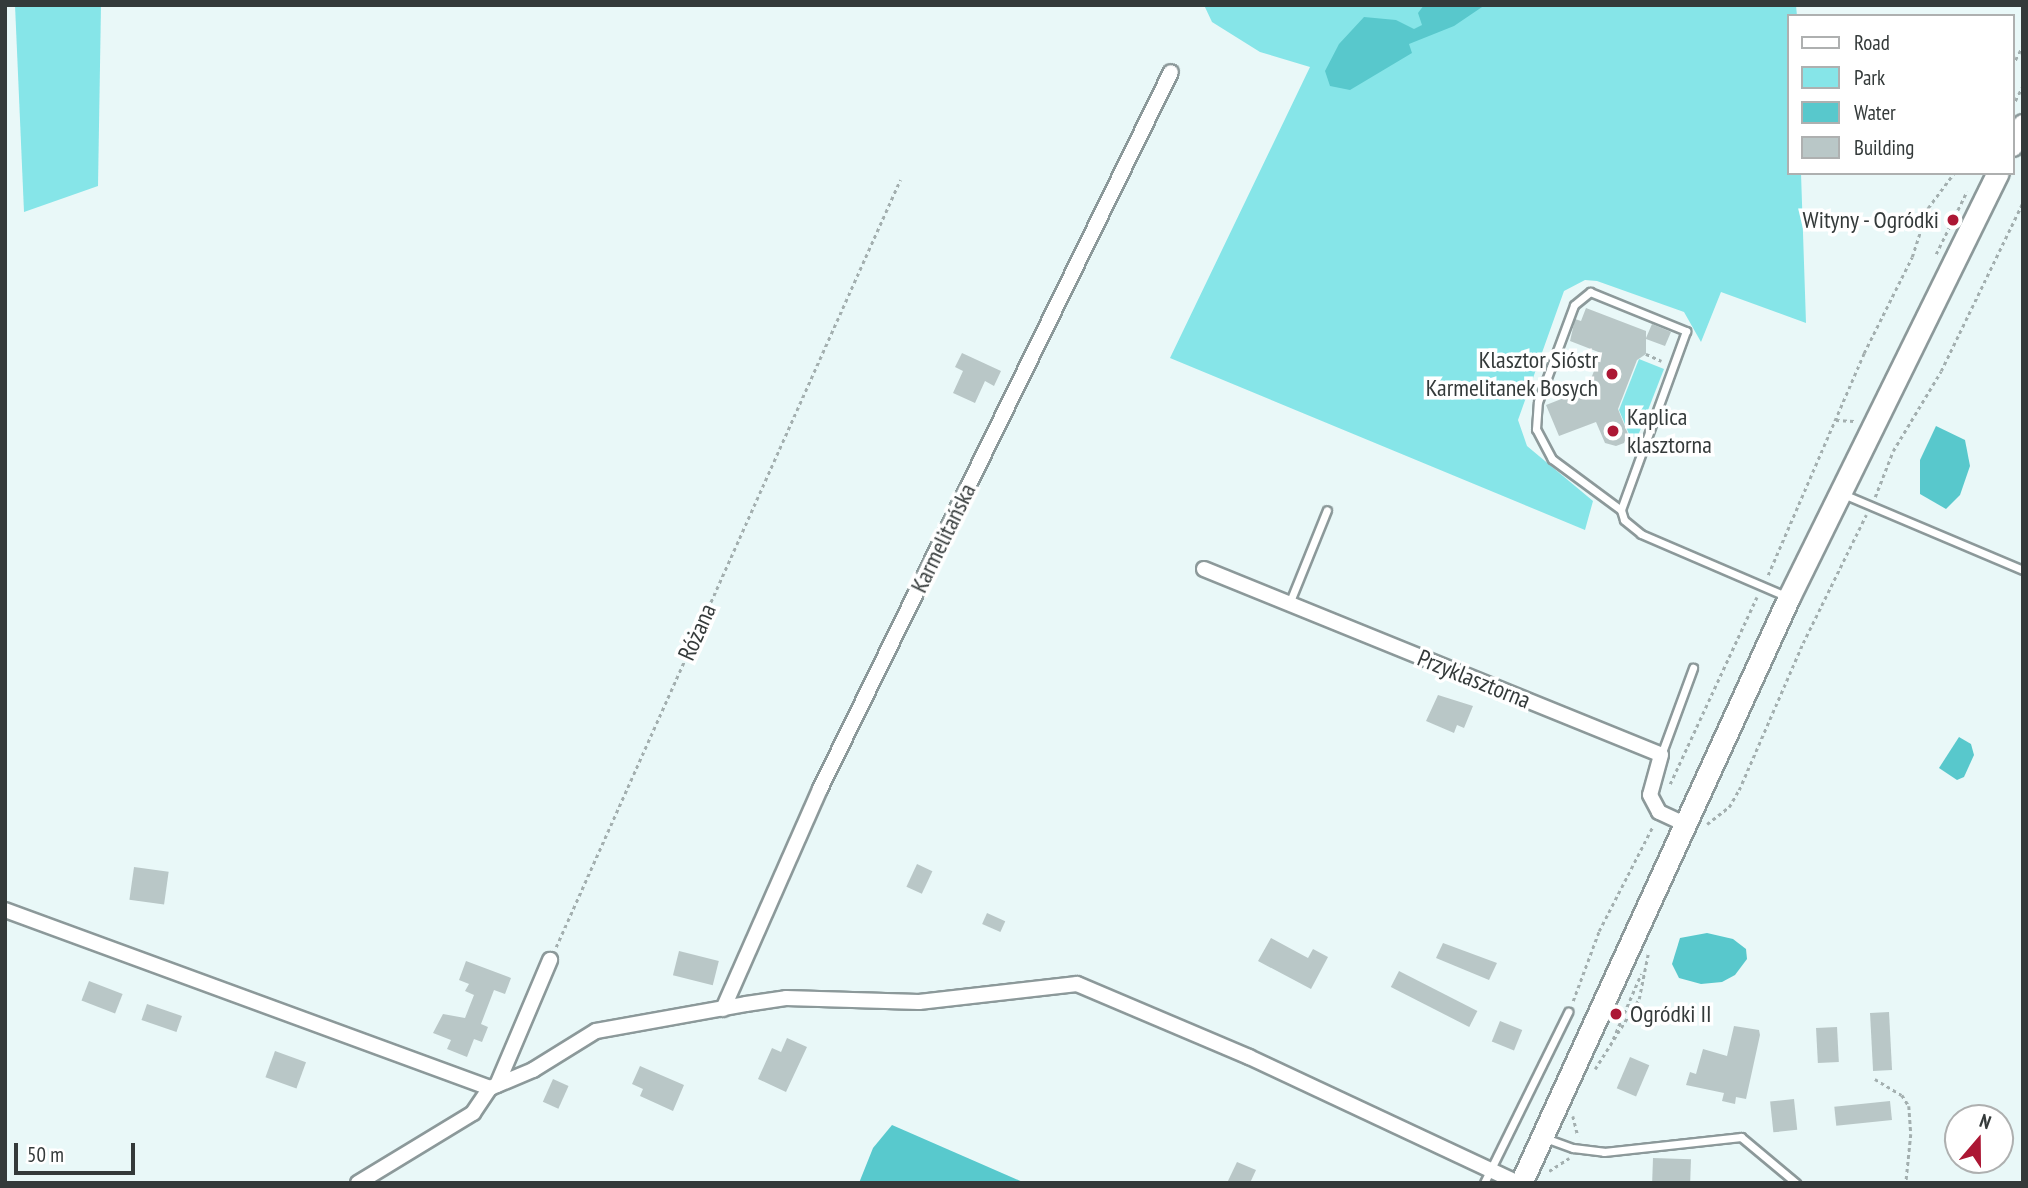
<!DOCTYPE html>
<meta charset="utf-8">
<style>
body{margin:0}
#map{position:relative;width:2028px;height:1188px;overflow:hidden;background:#e9f8f8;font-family:"PT Sans Narrow",sans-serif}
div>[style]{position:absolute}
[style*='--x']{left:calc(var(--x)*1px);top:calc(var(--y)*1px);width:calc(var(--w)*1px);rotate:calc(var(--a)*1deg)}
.green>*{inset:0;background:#86e5e8}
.forest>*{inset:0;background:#58c9cd}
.water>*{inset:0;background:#58c8cc}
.building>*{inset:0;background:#b9c7c7;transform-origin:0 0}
.path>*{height:2.5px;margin-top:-1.25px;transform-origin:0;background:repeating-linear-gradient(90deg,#a3afaf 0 3.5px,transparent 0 7px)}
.roads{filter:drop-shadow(2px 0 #8c999a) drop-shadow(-2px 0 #8c999a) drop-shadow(0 2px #8c999a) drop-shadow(0 -2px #8c999a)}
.service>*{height:7px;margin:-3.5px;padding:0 3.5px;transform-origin:3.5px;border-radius:3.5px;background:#fff}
.minor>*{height:14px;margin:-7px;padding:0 7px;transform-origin:7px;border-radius:7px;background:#fff}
.primary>*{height:21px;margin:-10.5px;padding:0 10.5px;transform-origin:10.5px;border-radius:10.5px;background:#fff}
.dots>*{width:19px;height:19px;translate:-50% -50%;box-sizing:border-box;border:4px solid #fff;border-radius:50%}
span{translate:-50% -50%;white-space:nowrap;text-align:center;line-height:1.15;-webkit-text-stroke:7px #fff;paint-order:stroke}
.poi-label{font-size:24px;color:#343a3a}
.right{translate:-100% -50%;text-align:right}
.left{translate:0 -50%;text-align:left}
.street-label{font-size:24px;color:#343a3a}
.frame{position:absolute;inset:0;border:7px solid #343a3a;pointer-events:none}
.legend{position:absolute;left:1787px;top:14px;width:228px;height:161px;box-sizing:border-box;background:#fff;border:2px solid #aeb0b0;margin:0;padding:9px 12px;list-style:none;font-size:21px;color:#343a3a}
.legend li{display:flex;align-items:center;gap:14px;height:35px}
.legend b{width:35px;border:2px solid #aeb0b0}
.north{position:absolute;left:1944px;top:1104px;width:70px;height:70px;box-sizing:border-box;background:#fff;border:2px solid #aeb0b0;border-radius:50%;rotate:20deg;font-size:19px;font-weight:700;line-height:28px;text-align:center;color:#343a3a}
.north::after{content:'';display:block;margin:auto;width:24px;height:32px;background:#ac1734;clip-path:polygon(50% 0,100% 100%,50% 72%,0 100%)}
.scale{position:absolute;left:14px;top:1143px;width:121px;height:32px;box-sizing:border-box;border:4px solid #343a3a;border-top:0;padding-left:9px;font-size:21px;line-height:24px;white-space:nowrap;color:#343a3a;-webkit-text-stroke:5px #fff;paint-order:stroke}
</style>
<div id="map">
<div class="green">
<i style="clip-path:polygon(15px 5px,101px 5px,98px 186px,24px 212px)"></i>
<i style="clip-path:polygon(1204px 5px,1796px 5px,1797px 16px,1788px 16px,1788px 173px,1801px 173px,1806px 323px,1721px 292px,1701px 342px,1684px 312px,1597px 281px,1585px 280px,1564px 291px,1518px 420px,1527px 446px,1593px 501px,1585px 530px,1170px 358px,1310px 67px,1260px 52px,1212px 22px)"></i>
<i style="clip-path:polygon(1639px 359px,1664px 369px,1634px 446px,1619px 410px)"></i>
</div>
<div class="forest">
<i style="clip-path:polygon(892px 1125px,1025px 1183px,859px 1183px,873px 1148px)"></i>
</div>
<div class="water">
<i style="clip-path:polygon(1424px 5px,1485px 5px,1454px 26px,1409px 44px,1412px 53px,1350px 90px,1330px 86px,1325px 71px,1339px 44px,1364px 17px,1396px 20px,1414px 29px,1422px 25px,1418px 13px)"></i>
<i style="clip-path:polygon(1936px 426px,1965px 440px,1970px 466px,1960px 495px,1946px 509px,1920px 494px,1920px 460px)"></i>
<i style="clip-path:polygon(1959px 737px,1971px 744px,1974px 755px,1964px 777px,1957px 780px,1939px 768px)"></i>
<i style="clip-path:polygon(1707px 933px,1733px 939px,1746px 949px,1747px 959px,1735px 975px,1722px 982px,1701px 984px,1679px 978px,1672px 964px,1680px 938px)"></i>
</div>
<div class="building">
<i style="clip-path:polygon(1586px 308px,1646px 331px,1646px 338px,1652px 324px,1671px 332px,1665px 346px,1646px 339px,1646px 354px,1637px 360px,1618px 409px,1628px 434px,1624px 443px,1616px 446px,1605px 443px,1596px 422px,1559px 436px,1546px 405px,1587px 389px,1601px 353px,1570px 341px,1575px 319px,1581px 321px)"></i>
<i style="clip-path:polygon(962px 353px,1001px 371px,994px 386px,985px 381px,975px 403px,953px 393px,963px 371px,955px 367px)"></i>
<i style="clip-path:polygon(1438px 695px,1473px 706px,1464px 728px,1457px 725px,1454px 733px,1426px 721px)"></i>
<i style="left:917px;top:864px;width:17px;height:25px;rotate:25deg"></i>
<i style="left:134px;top:867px;width:35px;height:33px;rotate:8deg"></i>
<i style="left:987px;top:913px;width:20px;height:12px;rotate:24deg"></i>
<i style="clip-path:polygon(1271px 938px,1308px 958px,1313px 949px,1328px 957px,1311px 989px,1258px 961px)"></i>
<i style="clip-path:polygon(1443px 943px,1497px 963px,1489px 980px,1436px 958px)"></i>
<i style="left:679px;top:951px;width:41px;height:25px;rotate:14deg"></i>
<i style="clip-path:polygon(466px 961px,511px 978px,505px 994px,494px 990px,481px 1024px,488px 1027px,482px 1042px,474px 1039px,467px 1057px,447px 1049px,451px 1040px,433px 1033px,443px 1014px,465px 1018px,474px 995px,465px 991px,469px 984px,459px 980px)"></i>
<i style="left:1399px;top:971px;width:88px;height:18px;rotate:27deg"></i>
<i style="left:89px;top:981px;width:36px;height:21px;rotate:21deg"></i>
<i style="left:147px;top:1004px;width:37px;height:17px;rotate:19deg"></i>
<i style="left:1889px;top:1012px;width:58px;height:19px;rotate:87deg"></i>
<i style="left:1500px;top:1021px;width:24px;height:22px;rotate:22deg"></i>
<i style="clip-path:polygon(1734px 1026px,1759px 1030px,1760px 1035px,1746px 1099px,1736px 1097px,1735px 1104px,1722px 1101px,1724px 1093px,1686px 1085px,1690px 1072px,1696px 1074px,1703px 1049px,1727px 1056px)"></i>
<i style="left:1837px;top:1027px;width:35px;height:21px;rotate:87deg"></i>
<i style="clip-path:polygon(787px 1038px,807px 1047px,786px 1092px,758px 1079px,772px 1048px,781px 1052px)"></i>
<i style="left:275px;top:1051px;width:33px;height:28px;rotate:20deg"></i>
<i style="left:1630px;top:1057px;width:21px;height:34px;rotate:23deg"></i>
<i style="clip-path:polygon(640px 1066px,684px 1085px,673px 1111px,640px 1096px,643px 1089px,632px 1084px)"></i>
<i style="left:553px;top:1079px;width:17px;height:25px;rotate:24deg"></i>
<i style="left:1794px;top:1099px;width:31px;height:24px;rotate:84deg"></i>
<i style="left:1890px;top:1101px;width:19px;height:56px;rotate:84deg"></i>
<i style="left:1653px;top:1158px;width:38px;height:25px;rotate:2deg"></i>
<i style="clip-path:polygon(1237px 1162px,1256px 1170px,1250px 1183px,1227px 1183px)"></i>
</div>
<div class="path">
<i style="--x:2012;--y:66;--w:24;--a:-62"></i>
<i style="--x:2012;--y:107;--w:25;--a:-63"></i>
<i style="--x:1936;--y:254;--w:70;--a:-63.8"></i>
<i style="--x:1646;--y:354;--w:17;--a:24"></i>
<i style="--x:1836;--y:420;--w:18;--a:3"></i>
<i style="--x:1875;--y:497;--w:49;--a:-68.6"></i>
<i style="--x:1893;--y:451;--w:93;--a:-59"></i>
<i style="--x:1941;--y:371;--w:188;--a:-64.1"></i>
<i style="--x:1768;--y:575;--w:242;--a:-66.6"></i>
<i style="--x:1864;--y:353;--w:107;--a:-63.4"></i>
<i style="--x:1912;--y:257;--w:52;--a:-71.9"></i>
<i style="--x:1928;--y:208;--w:44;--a:-53.4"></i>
<i style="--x:1670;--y:784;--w:206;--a:-65.1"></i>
<i style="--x:1707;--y:824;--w:28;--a:-38"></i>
<i style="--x:1729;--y:807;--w:20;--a:-60"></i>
<i style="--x:1739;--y:790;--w:160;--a:-66.5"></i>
<i style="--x:1803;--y:643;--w:143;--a:-63.8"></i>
<i style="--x:556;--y:947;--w:841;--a:-65.84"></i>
<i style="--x:1573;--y:1001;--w:75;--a:-69.6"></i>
<i style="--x:1599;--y:931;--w:118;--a:-62.8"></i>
<i style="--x:1613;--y:1039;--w:71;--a:-66.7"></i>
<i style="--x:1595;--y:1069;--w:83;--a:-57.8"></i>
<i style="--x:1639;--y:999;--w:46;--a:-78.7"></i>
<i style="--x:1875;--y:1079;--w:31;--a:31"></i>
<i style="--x:1902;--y:1095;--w:13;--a:58"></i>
<i style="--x:1909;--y:1106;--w:28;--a:86"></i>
<i style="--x:1911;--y:1134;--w:49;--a:95.8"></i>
<i style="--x:1573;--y:1116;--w:21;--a:76"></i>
<i style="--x:1549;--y:1171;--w:24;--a:-33"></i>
</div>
<div class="roads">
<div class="service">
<i style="--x:1843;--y:494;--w:195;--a:22.9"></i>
<i style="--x:1621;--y:510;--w:86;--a:-143.5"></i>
<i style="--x:1552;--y:459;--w:34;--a:-118"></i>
<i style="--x:1536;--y:429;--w:27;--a:-86"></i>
<i style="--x:1538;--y:402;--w:103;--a:-69.6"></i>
<i style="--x:1574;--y:305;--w:21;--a:-39"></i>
<i style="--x:1590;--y:292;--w:104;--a:22.1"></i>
<i style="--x:1686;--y:331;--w:190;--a:110"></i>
<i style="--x:1621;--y:510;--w:10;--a:73"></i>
<i style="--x:1624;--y:520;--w:22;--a:39"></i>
<i style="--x:1641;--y:534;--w:160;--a:23.2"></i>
<i style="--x:1289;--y:604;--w:101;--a:-68"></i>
<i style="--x:1661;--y:755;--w:93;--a:-69.8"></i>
<i style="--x:1545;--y:1138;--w:30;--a:20"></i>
<i style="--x:1573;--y:1148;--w:31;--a:7"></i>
<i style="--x:1604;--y:1152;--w:138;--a:-6.2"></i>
<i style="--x:1741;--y:1137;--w:72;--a:39.9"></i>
<i style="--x:1484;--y:1183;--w:191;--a:-63.8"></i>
</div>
<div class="minor">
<i style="--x:1204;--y:569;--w:493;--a:22.1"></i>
<i style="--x:1661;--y:755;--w:41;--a:105.4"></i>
<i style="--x:1650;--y:795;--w:19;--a:62"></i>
<i style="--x:1659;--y:812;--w:29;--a:25"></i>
<i style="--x:5;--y:910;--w:517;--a:20.15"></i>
<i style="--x:490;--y:1088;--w:47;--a:-22.7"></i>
<i style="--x:533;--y:1070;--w:74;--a:-31.8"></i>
<i style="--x:596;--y:1031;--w:152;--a:-10.2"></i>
<i style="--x:746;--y:1004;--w:40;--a:-8.5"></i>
<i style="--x:786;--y:998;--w:133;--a:1.7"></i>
<i style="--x:919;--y:1002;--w:159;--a:-6.5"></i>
<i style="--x:1077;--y:984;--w:187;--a:23"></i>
<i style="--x:1249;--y:1057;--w:297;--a:25.1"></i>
<i style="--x:723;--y:1009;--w:240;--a:-66.2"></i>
<i style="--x:820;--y:789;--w:798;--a:-63.92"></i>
<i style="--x:497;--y:1085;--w:136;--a:-67"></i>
<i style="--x:358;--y:1183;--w:135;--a:-31.3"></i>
<i style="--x:473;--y:1113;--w:30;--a:-56"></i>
</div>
<div class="primary">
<i style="--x:2012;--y:145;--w:23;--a:-61"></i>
<i style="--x:1521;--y:1183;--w:644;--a:-65.42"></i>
<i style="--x:1789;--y:597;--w:473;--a:-63.8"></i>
</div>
</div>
<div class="dots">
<i style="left:1953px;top:220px;background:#ac1734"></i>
<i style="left:1612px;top:374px;background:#ac1734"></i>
<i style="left:1613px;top:431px;background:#ac1734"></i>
<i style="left:1616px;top:1014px;background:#ac1734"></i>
</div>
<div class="poi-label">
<span class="right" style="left:1939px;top:220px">Wityny - Ogródki</span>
<span class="right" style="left:1598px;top:374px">Klasztor Sióstr<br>Karmelitanek Bosych</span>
<span class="left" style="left:1627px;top:431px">Kaplica<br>klasztorna</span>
<span class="left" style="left:1630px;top:1014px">Ogródki II</span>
</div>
<div class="street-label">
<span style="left:943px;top:538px;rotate:-64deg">Karmelitańska</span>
<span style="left:697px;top:632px;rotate:-66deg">Różana</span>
<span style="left:1474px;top:679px;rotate:22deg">Przyklasztorna</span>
</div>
<div class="frame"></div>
<ul class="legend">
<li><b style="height:9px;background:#fff"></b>Road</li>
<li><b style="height:19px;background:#86e5e8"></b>Park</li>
<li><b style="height:19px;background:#58c8cc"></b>Water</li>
<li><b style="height:19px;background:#b9c7c7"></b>Building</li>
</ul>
<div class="north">N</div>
<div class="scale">50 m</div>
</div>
